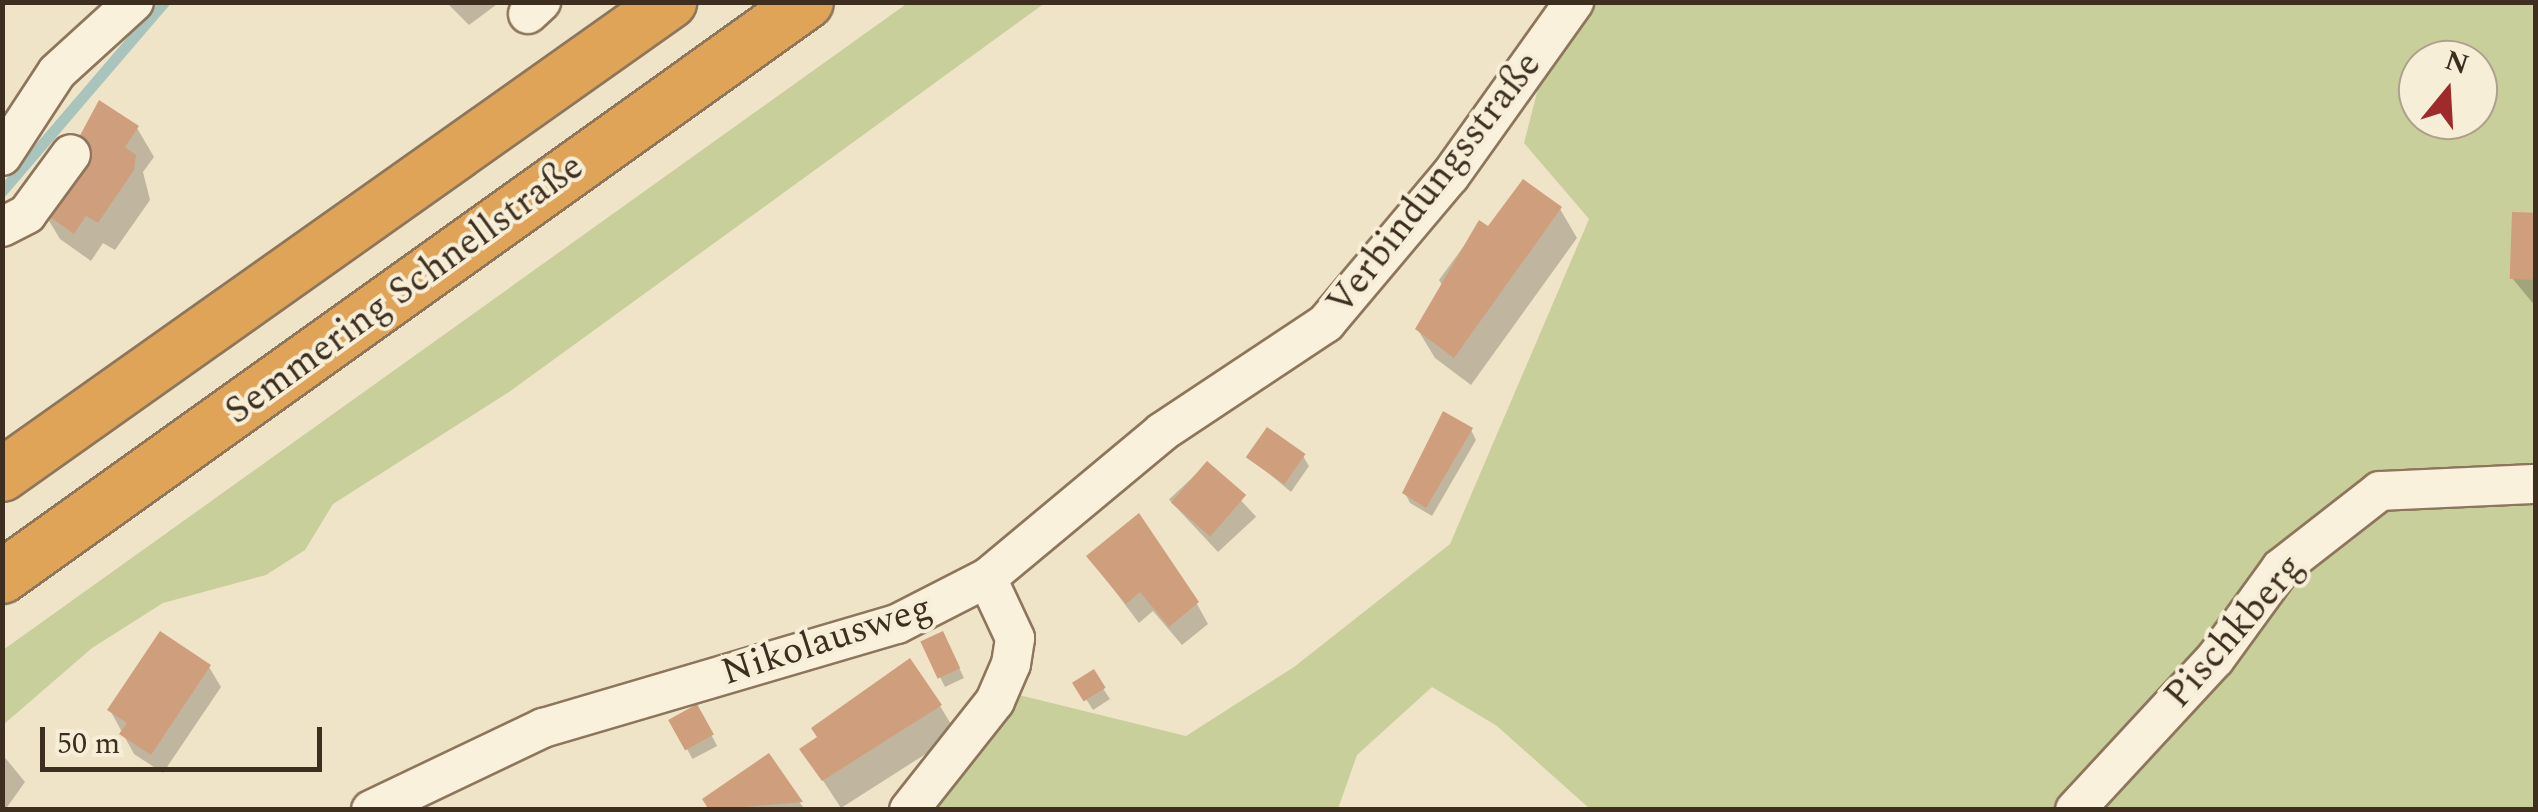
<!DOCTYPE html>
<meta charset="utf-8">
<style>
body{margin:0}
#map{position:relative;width:2538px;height:812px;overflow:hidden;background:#f0e4c8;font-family:Spectral,serif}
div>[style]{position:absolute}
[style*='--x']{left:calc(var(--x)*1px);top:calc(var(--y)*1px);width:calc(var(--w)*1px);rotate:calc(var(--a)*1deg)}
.green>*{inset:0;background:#c9cf9b}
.shadow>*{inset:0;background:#0003;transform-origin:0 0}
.stream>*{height:11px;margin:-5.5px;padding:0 5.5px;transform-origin:5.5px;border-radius:5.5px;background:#a9c4bc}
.building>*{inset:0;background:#cf9f7d;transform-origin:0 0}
.roads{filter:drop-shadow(2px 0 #8d765c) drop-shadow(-2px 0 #8d765c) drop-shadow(0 2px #8d765c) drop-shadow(0 -2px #8d765c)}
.minor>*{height:38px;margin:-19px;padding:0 19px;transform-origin:19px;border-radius:19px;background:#faf1dc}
.highway>*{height:52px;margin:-26px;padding:0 26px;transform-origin:26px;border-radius:26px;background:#e0a458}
span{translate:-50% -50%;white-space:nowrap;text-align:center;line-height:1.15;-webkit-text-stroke:8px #f7eed8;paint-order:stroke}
.street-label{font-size:38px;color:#3d2e20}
.frame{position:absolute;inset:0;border:5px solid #3d2e20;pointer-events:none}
.north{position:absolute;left:2398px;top:40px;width:100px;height:100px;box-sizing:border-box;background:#f7eed8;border:2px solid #ada18e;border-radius:50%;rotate:18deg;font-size:28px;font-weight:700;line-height:40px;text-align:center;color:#3d2e20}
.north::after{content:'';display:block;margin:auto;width:35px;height:45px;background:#9e2a2b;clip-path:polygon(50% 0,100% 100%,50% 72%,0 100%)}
.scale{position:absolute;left:40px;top:727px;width:282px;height:45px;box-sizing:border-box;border:5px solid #3d2e20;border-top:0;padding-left:12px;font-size:30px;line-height:35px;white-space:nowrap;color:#3d2e20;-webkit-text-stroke:8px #f7eed8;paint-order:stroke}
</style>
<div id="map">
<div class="green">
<i style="clip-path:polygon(909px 2px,1045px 3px,509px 392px,333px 504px,305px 550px,266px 575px,163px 603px,92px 648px,3px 725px,3px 650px)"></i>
<i style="clip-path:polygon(evenodd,1560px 3px,2535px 3px,2535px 809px,1590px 809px,1497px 726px,1432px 687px,1357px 755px,1338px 809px,925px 810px,1007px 692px,1186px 736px,1294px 667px,1450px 544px,1589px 219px,1524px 143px,1560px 3px,2418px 60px,2478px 60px,2478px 120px,2418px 120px,2418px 60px)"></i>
</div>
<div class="shadow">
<i style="clip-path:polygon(446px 2px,500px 2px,469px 25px)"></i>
<i style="clip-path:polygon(100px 103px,137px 128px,154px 157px,143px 172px,150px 200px,115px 250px,103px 243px,91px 261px,60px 239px,43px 211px)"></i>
<i style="clip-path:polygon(1560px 209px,1577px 238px,1471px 385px,1435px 358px,1418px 330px,1446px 291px,1439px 280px,1480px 224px,1489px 230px)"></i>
<i style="clip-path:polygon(2536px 215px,2536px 307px,2512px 278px)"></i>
<i style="clip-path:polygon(1471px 430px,1476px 440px,1432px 516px,1410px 503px,1405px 493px)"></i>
<i style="clip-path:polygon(1303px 456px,1309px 466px,1291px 492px,1249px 457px)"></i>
<i style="left:1207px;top:464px;width:72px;height:52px;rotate:47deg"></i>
<i style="clip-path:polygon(1089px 557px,1197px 604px,1208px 624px,1182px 645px,1153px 611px,1139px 623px)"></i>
<i style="clip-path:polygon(923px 643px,947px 643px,964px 678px,945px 687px)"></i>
<i style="clip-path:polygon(209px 667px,221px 687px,163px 773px,134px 754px,110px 710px)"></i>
<i style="left:1093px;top:673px;width:31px;height:20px;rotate:57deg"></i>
<i style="clip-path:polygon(940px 706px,957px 734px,841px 808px,803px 750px)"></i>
<i style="left:697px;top:708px;width:43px;height:28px;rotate:62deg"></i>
<i style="clip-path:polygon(2px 754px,25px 782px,5px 810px,2px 810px)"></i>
<i style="clip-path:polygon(768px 756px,805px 810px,710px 810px)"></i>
</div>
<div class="stream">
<i style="--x:2;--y:191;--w:249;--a:-49.4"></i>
</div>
<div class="building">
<i style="clip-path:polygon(99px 100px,139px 126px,125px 147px,136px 155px,134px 170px,98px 223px,86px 216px,74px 234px,40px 210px)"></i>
<i style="clip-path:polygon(1523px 179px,1562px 207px,1454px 358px,1415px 329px,1479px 220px,1488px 226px)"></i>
<i style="left:2512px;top:212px;width:24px;height:67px;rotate:2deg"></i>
<i style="clip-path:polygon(1443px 411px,1473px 428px,1426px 508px,1402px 493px)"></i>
<i style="left:1267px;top:427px;width:47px;height:37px;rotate:35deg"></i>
<i style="left:1207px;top:461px;width:52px;height:55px;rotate:41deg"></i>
<i style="clip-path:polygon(1139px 513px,1199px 602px,1169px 627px,1140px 592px,1126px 604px,1086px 556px)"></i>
<i style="clip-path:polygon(160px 631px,211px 665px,151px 755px,119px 734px,127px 723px,107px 710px)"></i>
<i style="left:943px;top:631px;width:41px;height:25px;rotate:65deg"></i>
<i style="clip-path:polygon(910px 658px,942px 705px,822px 781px,799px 749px,817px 737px,811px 728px)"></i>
<i style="left:1094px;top:669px;width:22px;height:26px;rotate:58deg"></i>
<i style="left:697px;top:704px;width:35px;height:33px;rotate:61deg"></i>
<i style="clip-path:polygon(769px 753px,803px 802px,709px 810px,702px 799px)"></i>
</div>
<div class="roads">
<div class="minor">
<i style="--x:528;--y:14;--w:18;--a:-43"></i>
<i style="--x:2;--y:156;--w:100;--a:-56.8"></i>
<i style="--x:57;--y:72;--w:104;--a:-42.3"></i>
<i style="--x:2;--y:227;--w:28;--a:-27"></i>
<i style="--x:27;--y:214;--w:74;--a:-53.7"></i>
<i style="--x:371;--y:810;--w:191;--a:-25.5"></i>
<i style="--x:543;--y:728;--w:369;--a:-16.4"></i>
<i style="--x:897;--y:624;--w:101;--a:-27.1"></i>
<i style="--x:987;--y:578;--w:228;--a:-39.8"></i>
<i style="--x:1162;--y:432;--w:197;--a:-33.6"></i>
<i style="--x:1326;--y:323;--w:192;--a:-49.9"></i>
<i style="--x:1450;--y:176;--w:214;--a:-54.5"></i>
<i style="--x:909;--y:810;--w:139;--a:-51.7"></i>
<i style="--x:995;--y:701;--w:40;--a:-66.6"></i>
<i style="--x:1011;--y:664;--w:26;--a:-81"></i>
<i style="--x:1015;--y:638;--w:66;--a:-115"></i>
<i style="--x:2075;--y:810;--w:206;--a:-47.2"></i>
<i style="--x:2215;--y:659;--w:112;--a:-54"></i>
<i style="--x:2281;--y:568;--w:125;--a:-37.9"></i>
<i style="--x:2380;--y:491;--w:156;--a:-2.6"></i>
</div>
<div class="highway">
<i style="--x:2;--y:475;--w:819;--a:-35.3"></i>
<i style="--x:2;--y:577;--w:989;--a:-35.54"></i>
</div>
</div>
<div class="street-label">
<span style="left:1435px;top:184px;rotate:-52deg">Verbindungsstraße</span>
<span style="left:405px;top:290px;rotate:-36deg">Semmering Schnellstraße</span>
<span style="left:2235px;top:632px;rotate:-49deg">Pischkberg</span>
<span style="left:827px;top:641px;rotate:-18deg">Nikolausweg</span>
</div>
<div class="frame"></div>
<div class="north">N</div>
<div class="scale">50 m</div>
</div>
